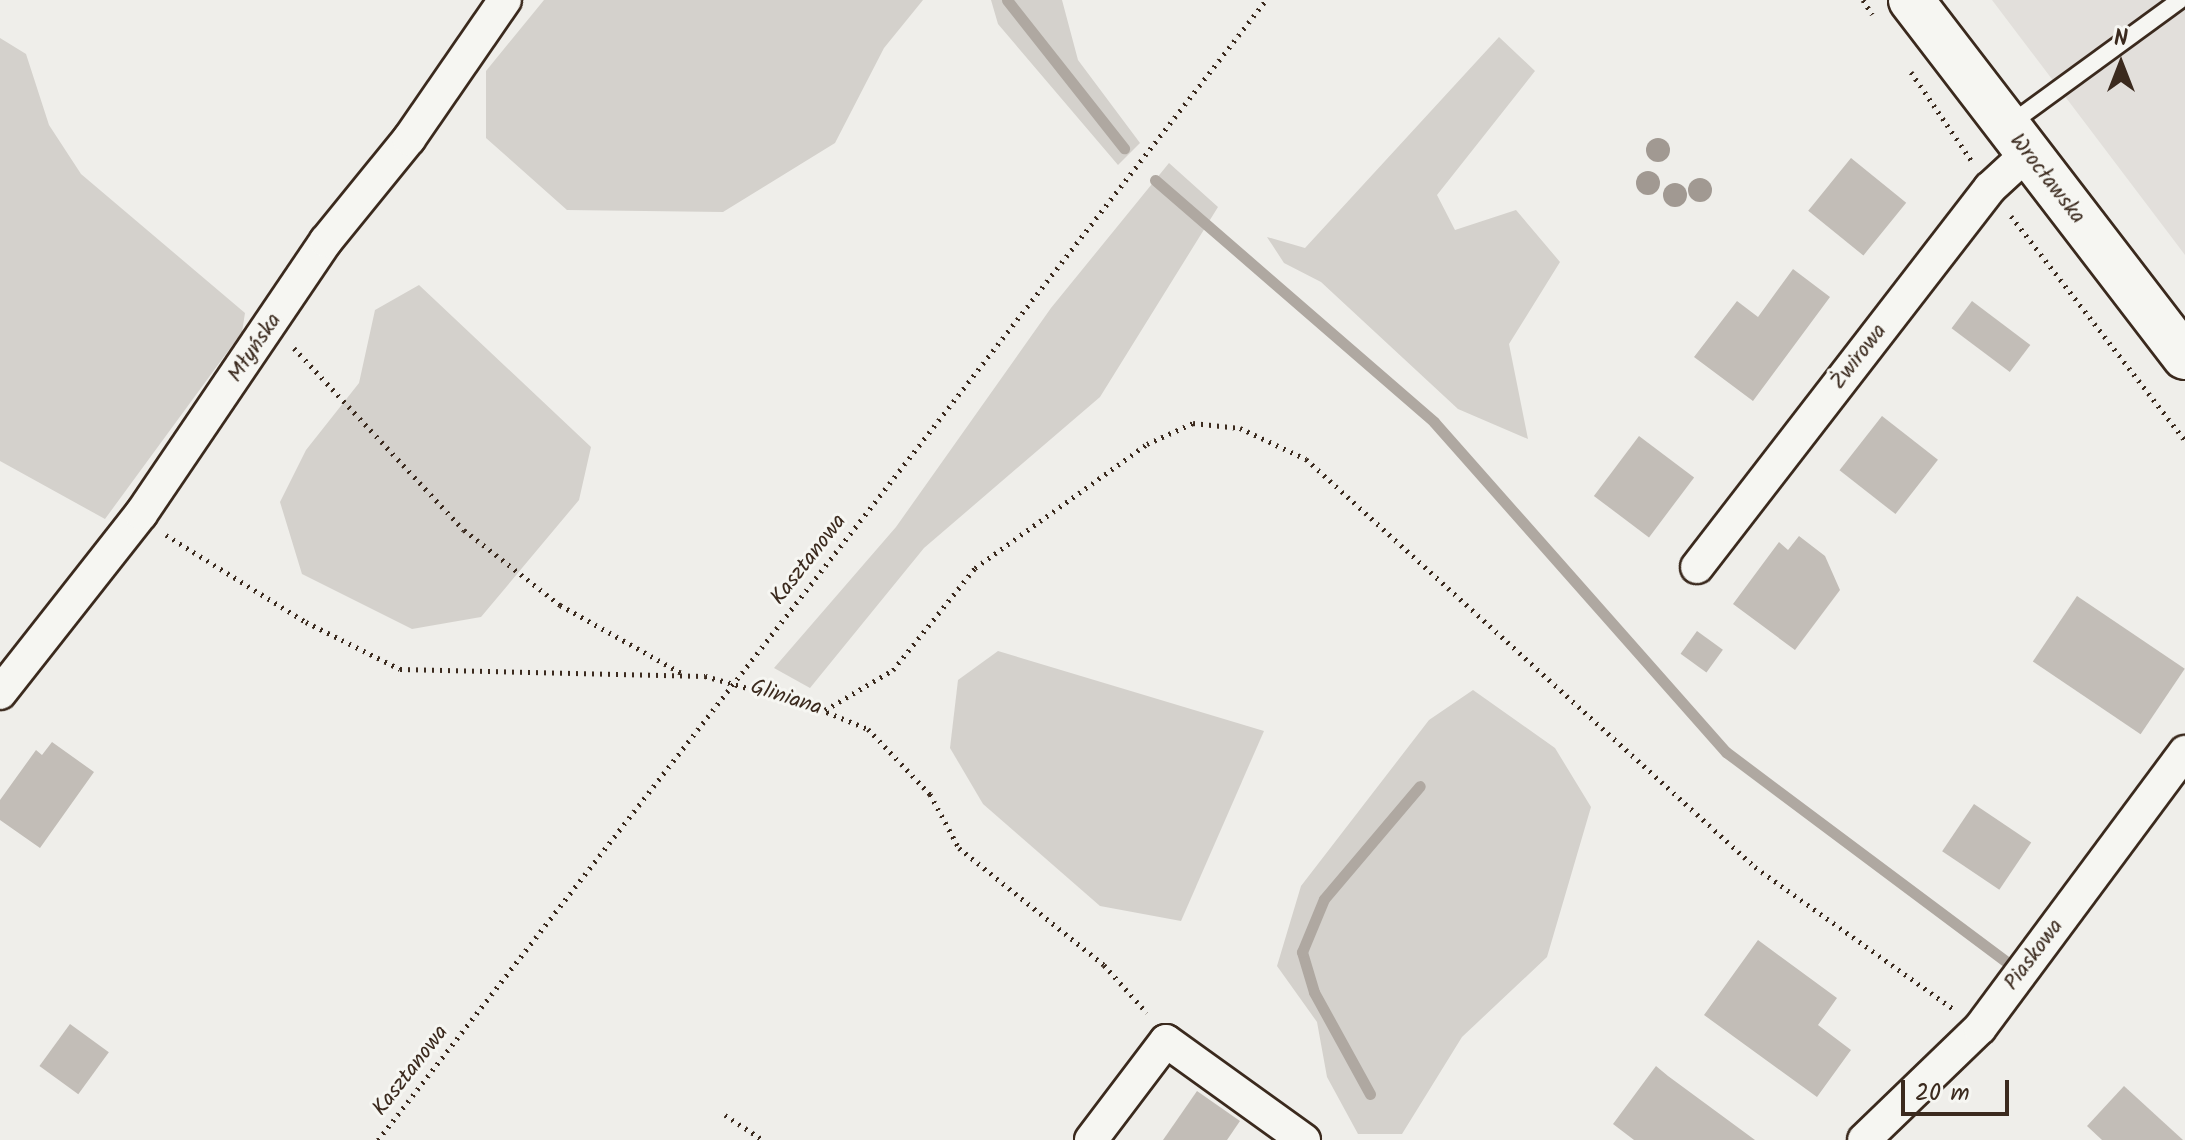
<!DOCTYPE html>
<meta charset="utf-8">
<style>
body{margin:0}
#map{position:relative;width:2185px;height:1140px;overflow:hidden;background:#efeeea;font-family:Kalam,sans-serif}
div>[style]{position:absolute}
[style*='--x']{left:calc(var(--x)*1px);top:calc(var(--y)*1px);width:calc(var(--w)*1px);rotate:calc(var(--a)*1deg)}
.built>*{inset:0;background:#e2dfdb}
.green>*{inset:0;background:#d4d1cc}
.stream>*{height:11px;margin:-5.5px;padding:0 5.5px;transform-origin:5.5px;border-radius:5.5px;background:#afa8a1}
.building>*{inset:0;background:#c2bdb7;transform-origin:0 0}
.path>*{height:5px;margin-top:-2.5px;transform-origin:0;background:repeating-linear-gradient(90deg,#3b2a1e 0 2px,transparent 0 8px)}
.roads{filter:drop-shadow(2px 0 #3b2a1e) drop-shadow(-2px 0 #3b2a1e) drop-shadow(0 2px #3b2a1e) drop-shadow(0 -2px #3b2a1e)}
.service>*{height:16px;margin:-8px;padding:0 8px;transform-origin:8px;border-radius:8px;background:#f6f6f2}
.minor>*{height:32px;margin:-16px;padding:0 16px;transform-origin:16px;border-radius:16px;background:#f6f6f2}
.secondary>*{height:44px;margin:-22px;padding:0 22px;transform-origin:22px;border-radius:22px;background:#f6f6f2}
.trees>*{width:24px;height:24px;margin:-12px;border-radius:50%;background:#a19992}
span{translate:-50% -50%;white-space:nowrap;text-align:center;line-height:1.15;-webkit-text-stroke:6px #f6f6f2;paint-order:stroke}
.street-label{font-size:22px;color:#3b2a1e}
.north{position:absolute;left:2081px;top:24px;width:80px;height:80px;-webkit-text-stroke:6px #f6f6f2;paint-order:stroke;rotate:0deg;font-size:22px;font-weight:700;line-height:32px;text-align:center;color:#3b2a1e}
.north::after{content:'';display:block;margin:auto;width:28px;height:36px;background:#3b2a1e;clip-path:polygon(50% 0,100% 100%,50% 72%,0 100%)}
.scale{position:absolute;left:1901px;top:1080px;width:108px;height:36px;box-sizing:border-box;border:4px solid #3b2a1e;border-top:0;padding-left:10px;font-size:24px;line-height:28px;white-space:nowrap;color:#3b2a1e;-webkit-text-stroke:6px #f6f6f2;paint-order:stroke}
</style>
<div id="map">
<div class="built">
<i style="clip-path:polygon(1992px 0,2185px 0,2185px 256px,2185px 255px)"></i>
</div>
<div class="green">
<i style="clip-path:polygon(544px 0,923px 0,884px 48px,835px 143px,723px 212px,567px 210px,486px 138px,486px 71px)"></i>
<i style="clip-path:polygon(991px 0,1062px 0,1078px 60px,1140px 143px,1118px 165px,998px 24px)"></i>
<i style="clip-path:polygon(1499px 37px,1535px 71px,1437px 195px,1455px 230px,1516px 210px,1560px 262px,1509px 344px,1528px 439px,1458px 409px,1321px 282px,1284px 263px,1267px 237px,1305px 248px)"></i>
<i style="clip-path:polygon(0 38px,26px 54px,49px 125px,81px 174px,245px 313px,242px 332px,105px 519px,0 461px)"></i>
<i style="clip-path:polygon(1169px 163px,1218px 207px,1100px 397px,924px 548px,810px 688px,774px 668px,896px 527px,1051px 308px)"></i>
<i style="clip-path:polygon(419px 285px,591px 447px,579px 500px,481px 617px,412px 629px,302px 574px,280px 502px,306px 450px,359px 383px,375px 310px)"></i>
<i style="clip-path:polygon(998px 651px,1264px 731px,1181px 921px,1100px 906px,983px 804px,950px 748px,958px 680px)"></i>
<i style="clip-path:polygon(1473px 690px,1555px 748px,1591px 807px,1547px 957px,1462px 1037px,1402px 1134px,1358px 1134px,1327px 1077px,1317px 1022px,1277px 966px,1301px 886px,1429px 720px)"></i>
</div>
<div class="stream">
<i style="--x:1007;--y:0;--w:189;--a:51.7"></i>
<i style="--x:1155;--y:180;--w:369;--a:40.9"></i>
<i style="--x:1434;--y:422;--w:441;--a:48.5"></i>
<i style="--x:1726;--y:752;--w:351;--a:36.8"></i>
<i style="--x:1370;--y:1094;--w:116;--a:-118.8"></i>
<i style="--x:1314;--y:992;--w:42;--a:-106.7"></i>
<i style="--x:1302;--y:952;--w:57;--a:-67.5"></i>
<i style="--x:1324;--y:899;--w:148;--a:-49.7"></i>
</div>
<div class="building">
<i style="left:1851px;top:158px;width:71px;height:68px;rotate:39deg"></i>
<i style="clip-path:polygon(1793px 269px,1830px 297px,1753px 401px,1694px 357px,1737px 301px,1758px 317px)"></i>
<i style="left:1972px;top:301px;width:73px;height:34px;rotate:37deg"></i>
<i style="left:1882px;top:416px;width:71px;height:69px;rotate:38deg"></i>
<i style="left:1639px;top:436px;width:69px;height:75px;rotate:37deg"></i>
<i style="clip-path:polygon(1799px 536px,1825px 556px,1840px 590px,1795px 650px,1733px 604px,1779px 542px,1788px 550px)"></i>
<i style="left:2077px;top:596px;width:130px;height:79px;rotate:34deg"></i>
<i style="left:1697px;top:631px;width:32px;height:28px;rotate:36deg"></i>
<i style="clip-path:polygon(52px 742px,94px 772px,40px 848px,0 820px,0 800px,36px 750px,42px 755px)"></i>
<i style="left:1974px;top:804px;width:69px;height:57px;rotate:34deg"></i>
<i style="clip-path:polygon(1758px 940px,1837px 998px,1818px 1025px,1851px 1050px,1817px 1097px,1704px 1015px)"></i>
<i style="left:70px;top:1024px;width:48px;height:52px;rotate:36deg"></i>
<i style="clip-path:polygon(1656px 1066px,1668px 1076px,1755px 1140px,1634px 1140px,1613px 1124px)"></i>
<i style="clip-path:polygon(2124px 1086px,2183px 1140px,2102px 1140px,2087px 1126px)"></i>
<i style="clip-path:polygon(1197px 1091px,1240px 1121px,1227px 1140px,1163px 1140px)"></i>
</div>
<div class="path">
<i style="--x:1863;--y:0;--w:17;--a:57"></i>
<i style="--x:1911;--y:72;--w:107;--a:55.7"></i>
<i style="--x:2011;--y:216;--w:284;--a:52.2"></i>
<i style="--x:294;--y:348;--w:249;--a:47"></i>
<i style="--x:464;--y:530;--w:122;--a:38"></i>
<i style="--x:560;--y:605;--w:139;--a:29.3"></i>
<i style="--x:166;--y:535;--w:165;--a:31.9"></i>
<i style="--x:306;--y:622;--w:105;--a:26.6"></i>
<i style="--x:400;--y:669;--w:305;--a:1.3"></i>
<i style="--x:705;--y:676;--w:111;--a:15.7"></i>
<i style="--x:812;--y:706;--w:61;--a:22.3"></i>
<i style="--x:868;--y:729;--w:90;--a:46.4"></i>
<i style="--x:930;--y:794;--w:61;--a:61.8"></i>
<i style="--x:959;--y:848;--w:186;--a:38.9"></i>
<i style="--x:1104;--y:965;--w:64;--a:48.1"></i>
<i style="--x:825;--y:710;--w:79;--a:-30.5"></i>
<i style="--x:893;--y:670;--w:131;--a:-51.2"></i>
<i style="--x:975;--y:568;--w:212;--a:-35.8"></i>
<i style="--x:1147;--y:444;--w:51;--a:-24.5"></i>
<i style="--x:1193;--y:423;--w:47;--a:6.1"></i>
<i style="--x:1240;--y:428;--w:73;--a:25.2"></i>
<i style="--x:1306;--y:459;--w:607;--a:42.26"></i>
<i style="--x:1755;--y:867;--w:244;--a:35.6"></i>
<i style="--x:725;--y:1115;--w:45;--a:33.3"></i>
<i style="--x:378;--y:1140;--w:1445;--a:-52.08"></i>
</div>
<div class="roads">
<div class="service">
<i style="--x:2010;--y:124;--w:210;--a:-36.1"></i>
</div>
<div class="minor">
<i style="--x:1697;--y:567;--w:479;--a:-52.3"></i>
<i style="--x:1990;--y:188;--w:52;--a:-42.6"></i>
<i style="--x:0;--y:693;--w:228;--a:-51.8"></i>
<i style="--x:141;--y:514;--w:330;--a:-55.9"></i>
<i style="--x:326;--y:241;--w:132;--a:-50.9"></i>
<i style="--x:409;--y:139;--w:169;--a:-55.4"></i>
<i style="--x:1091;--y:1140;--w:124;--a:-52.9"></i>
<i style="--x:1166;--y:1041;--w:170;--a:35.7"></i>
<i style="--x:1864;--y:1140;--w:161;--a:-44"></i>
<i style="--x:1980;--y:1028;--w:344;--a:-53.4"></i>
</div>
<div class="secondary">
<i style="--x:1911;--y:0;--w:450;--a:52.5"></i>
</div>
</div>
<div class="trees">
<i style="left:1658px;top:150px"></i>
<i style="left:1648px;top:183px"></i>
<i style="left:1700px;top:190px"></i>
<i style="left:1675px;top:195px"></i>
</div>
<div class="street-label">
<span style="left:2047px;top:179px;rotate:52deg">Wrocławska</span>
<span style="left:255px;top:348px;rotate:-56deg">Młyńska</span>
<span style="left:1859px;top:357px;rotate:-52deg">Żwirowa</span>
<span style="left:809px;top:560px;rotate:-52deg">Kasztanowa</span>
<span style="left:786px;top:698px;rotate:18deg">Gliniana</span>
<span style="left:2034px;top:955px;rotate:-53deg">Piaskowa</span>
<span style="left:411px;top:1071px;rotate:-52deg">Kasztanowa</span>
</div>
<div class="north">N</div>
<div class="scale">20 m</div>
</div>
